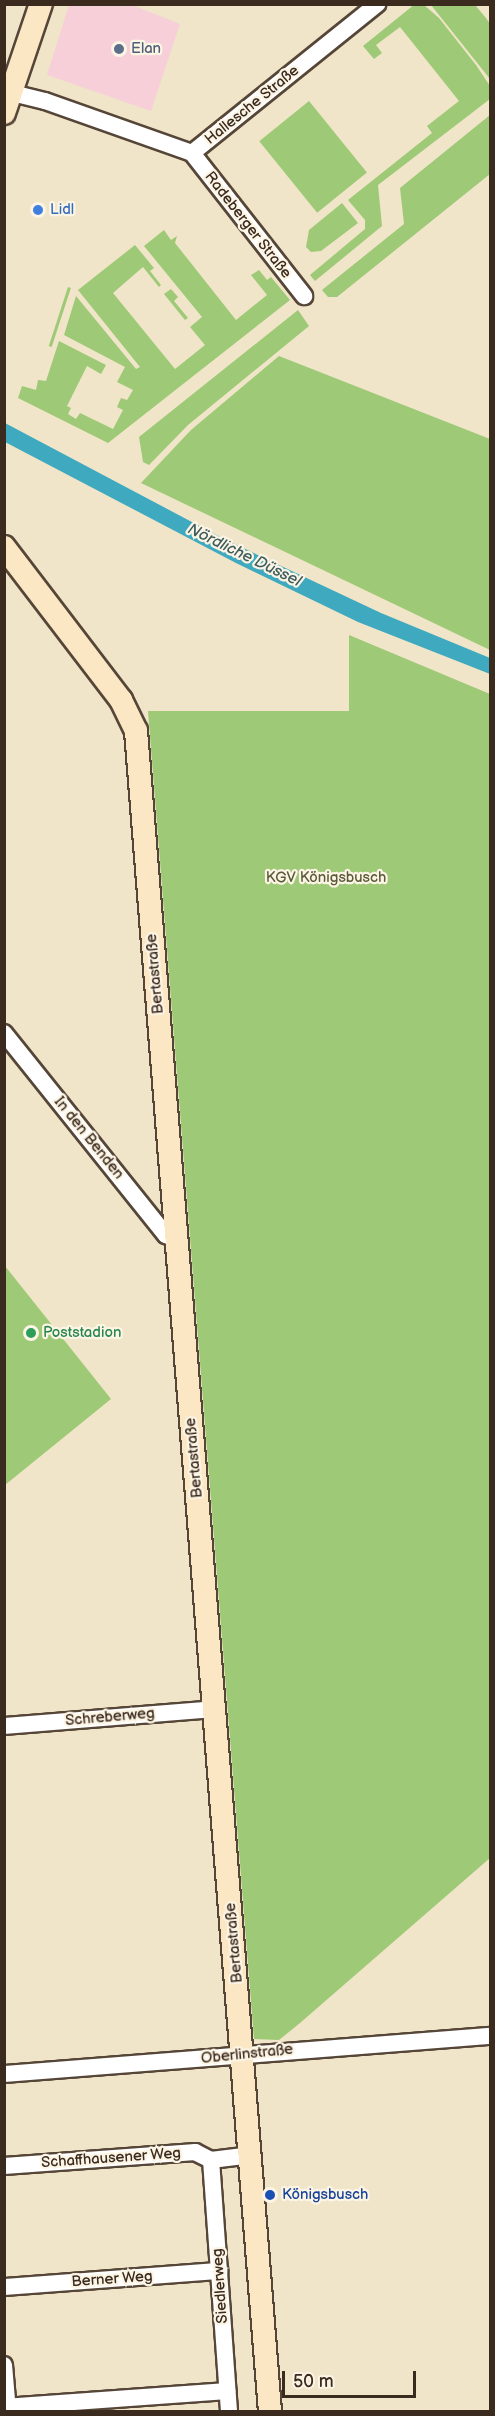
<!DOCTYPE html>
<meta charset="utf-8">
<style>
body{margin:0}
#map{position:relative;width:495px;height:2416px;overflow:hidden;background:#f0e5c8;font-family:"Balsamiq Sans",sans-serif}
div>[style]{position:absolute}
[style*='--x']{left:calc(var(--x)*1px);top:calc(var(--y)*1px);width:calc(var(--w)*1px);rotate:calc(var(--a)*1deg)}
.built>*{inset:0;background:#f6cfd8}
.green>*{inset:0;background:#9ec976;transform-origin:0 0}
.water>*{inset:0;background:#3faabf}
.roads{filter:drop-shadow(2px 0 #564638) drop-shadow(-2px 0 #564638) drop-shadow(0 2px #564638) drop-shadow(0 -2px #564638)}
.street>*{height:16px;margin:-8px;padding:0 8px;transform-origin:8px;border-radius:8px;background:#fff}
.secondary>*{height:22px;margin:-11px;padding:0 11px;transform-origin:11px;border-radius:11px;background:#fbe7c3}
.dots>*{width:16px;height:16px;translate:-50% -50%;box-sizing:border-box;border:3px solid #fcf5e5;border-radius:50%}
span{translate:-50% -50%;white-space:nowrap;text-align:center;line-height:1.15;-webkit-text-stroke:4.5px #fcf5e5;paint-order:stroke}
.service-label{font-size:15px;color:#4e5e75}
.left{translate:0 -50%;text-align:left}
.street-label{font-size:15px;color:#3b2a1e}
.shop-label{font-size:15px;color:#366cbe}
.park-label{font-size:15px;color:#595a38}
.leisure-label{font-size:15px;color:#27864d}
.transit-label{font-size:15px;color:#164399}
.water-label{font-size:16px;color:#3d5d5e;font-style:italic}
.frame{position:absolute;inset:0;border:6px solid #3b2a1e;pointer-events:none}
.scale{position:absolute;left:282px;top:2371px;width:134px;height:27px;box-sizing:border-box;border:3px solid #3b2a1e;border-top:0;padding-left:8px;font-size:18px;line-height:21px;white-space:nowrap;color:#3b2a1e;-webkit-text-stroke:4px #fcf5e5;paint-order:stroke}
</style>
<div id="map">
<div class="built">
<i style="clip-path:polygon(69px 5px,132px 5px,180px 24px,151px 111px,47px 75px)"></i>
</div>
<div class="green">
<i style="clip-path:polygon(415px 4px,424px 5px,439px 18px,476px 65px,490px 86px,490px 99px,378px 185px,382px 226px,315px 281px,310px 275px,365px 229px,365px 220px,348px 200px,432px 133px,427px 126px,459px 101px,400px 27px,376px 45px,382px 53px,374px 59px,363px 46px)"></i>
<i style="clip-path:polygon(431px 5px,475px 5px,486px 18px,490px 24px,490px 79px)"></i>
<i style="left:309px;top:101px;width:92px;height:64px;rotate:51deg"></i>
<i style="clip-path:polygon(490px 115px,490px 174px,337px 297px,328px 297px,322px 290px,404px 224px,400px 188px)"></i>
<i style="clip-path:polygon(342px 203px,358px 223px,321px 251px,311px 252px,306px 247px,309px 230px)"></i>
<i style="clip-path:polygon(164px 230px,171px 240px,177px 236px,175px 243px,236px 320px,267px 295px,251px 275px,259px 270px,267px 280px,271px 277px,290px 300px,108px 443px,18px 398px,22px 386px,36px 390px,38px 380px,46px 381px,59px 341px,106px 365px,101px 374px,87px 366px,67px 406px,71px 408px,68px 414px,76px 419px,80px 413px,113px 429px,123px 410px,117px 407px,121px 398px,127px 400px,133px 390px,117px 382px,125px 367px,64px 335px,76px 296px,136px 369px,140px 367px,78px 290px,135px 245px,154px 268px,150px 271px,161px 285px,159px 287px,143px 267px,113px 293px,175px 369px,205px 345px,190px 327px,202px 317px,144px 246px)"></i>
<i style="left:68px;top:287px;width:3px;height:62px;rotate:18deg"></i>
<i style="clip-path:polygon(171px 289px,178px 297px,174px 301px,188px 318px,185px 320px,164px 294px)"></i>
<i style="clip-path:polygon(298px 310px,309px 326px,188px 425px,149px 465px,143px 462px,139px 437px)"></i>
<i style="clip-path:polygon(279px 356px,490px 439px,490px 650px,141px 483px,191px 430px)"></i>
<i style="clip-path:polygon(349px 635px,490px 694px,490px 1858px,300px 2023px,279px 2040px,254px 2039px,148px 711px,349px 711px)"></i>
<i style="clip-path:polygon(5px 1266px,111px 1399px,5px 1485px,4px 1485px)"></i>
</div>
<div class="water">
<i style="clip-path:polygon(5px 423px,224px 539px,381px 613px,490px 658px,490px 674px,358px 622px,236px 563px,5px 442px)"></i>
</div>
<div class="roads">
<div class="street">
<i style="--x:4;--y:91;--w:42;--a:13.7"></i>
<i style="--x:45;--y:101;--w:156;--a:19.5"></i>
<i style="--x:192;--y:153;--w:238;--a:-38.8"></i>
<i style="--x:192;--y:153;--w:182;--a:51.9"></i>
<i style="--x:4;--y:1033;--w:259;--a:51.3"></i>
<i style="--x:166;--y:1235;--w:11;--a:22"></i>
<i style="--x:4;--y:1726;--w:212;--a:-4.6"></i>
<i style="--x:4;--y:2074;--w:487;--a:-4.5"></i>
<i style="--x:211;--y:2160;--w:253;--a:85.9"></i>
<i style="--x:4;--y:2166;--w:192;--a:-4.2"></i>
<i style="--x:195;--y:2152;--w:18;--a:27"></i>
<i style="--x:211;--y:2160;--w:39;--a:-7"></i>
<i style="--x:4;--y:2287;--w:216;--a:-4.3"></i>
<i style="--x:4;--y:2365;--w:47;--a:85.1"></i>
<i style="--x:4;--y:2407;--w:224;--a:-4.1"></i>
</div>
<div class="secondary">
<i style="--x:4;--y:113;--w:115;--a:-71.3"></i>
<i style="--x:4;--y:547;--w:193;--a:52.6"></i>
<i style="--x:121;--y:700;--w:34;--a:64"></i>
<i style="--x:136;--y:731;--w:1686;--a:85.44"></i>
</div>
</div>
<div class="dots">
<i style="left:119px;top:49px;background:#5c6f8a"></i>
<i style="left:38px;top:210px;background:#3f7fe0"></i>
<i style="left:31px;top:1333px;background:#2e9e5b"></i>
<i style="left:270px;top:2195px;background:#1a4fb4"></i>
</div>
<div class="service-label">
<span class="left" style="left:131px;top:49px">Elan</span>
</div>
<div class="street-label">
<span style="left:252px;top:105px;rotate:-39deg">Hallesche Straße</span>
<span style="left:248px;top:225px;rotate:52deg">Radeberger Straße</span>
<span style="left:155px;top:974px;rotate:-95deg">Bertastraße</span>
<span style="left:89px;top:1138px;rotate:51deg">In den Benden</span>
<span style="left:194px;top:1458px;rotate:-95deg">Bertastraße</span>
<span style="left:110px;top:1717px;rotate:-5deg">Schreberweg</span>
<span style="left:234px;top:1943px;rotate:-95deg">Bertastraße</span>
<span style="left:247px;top:2054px;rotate:-6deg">Oberlinstraße</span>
<span style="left:111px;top:2158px;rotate:-4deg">Schaffhausener Weg</span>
<span style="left:112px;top:2279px;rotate:-4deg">Berner Weg</span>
<span style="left:220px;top:2286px;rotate:-94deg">Siedlerweg</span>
</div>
<div class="shop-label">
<span class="left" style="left:50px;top:210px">Lidl</span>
</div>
<div class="park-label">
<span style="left:326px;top:878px">KGV Königsbusch</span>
</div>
<div class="leisure-label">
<span class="left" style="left:43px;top:1333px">Poststadion</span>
</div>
<div class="transit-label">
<span class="left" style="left:282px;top:2195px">Königsbusch</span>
</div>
<div class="water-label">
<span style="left:244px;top:556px;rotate:26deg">Nördliche Düssel</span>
</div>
<div class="frame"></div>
<div class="scale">50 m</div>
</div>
